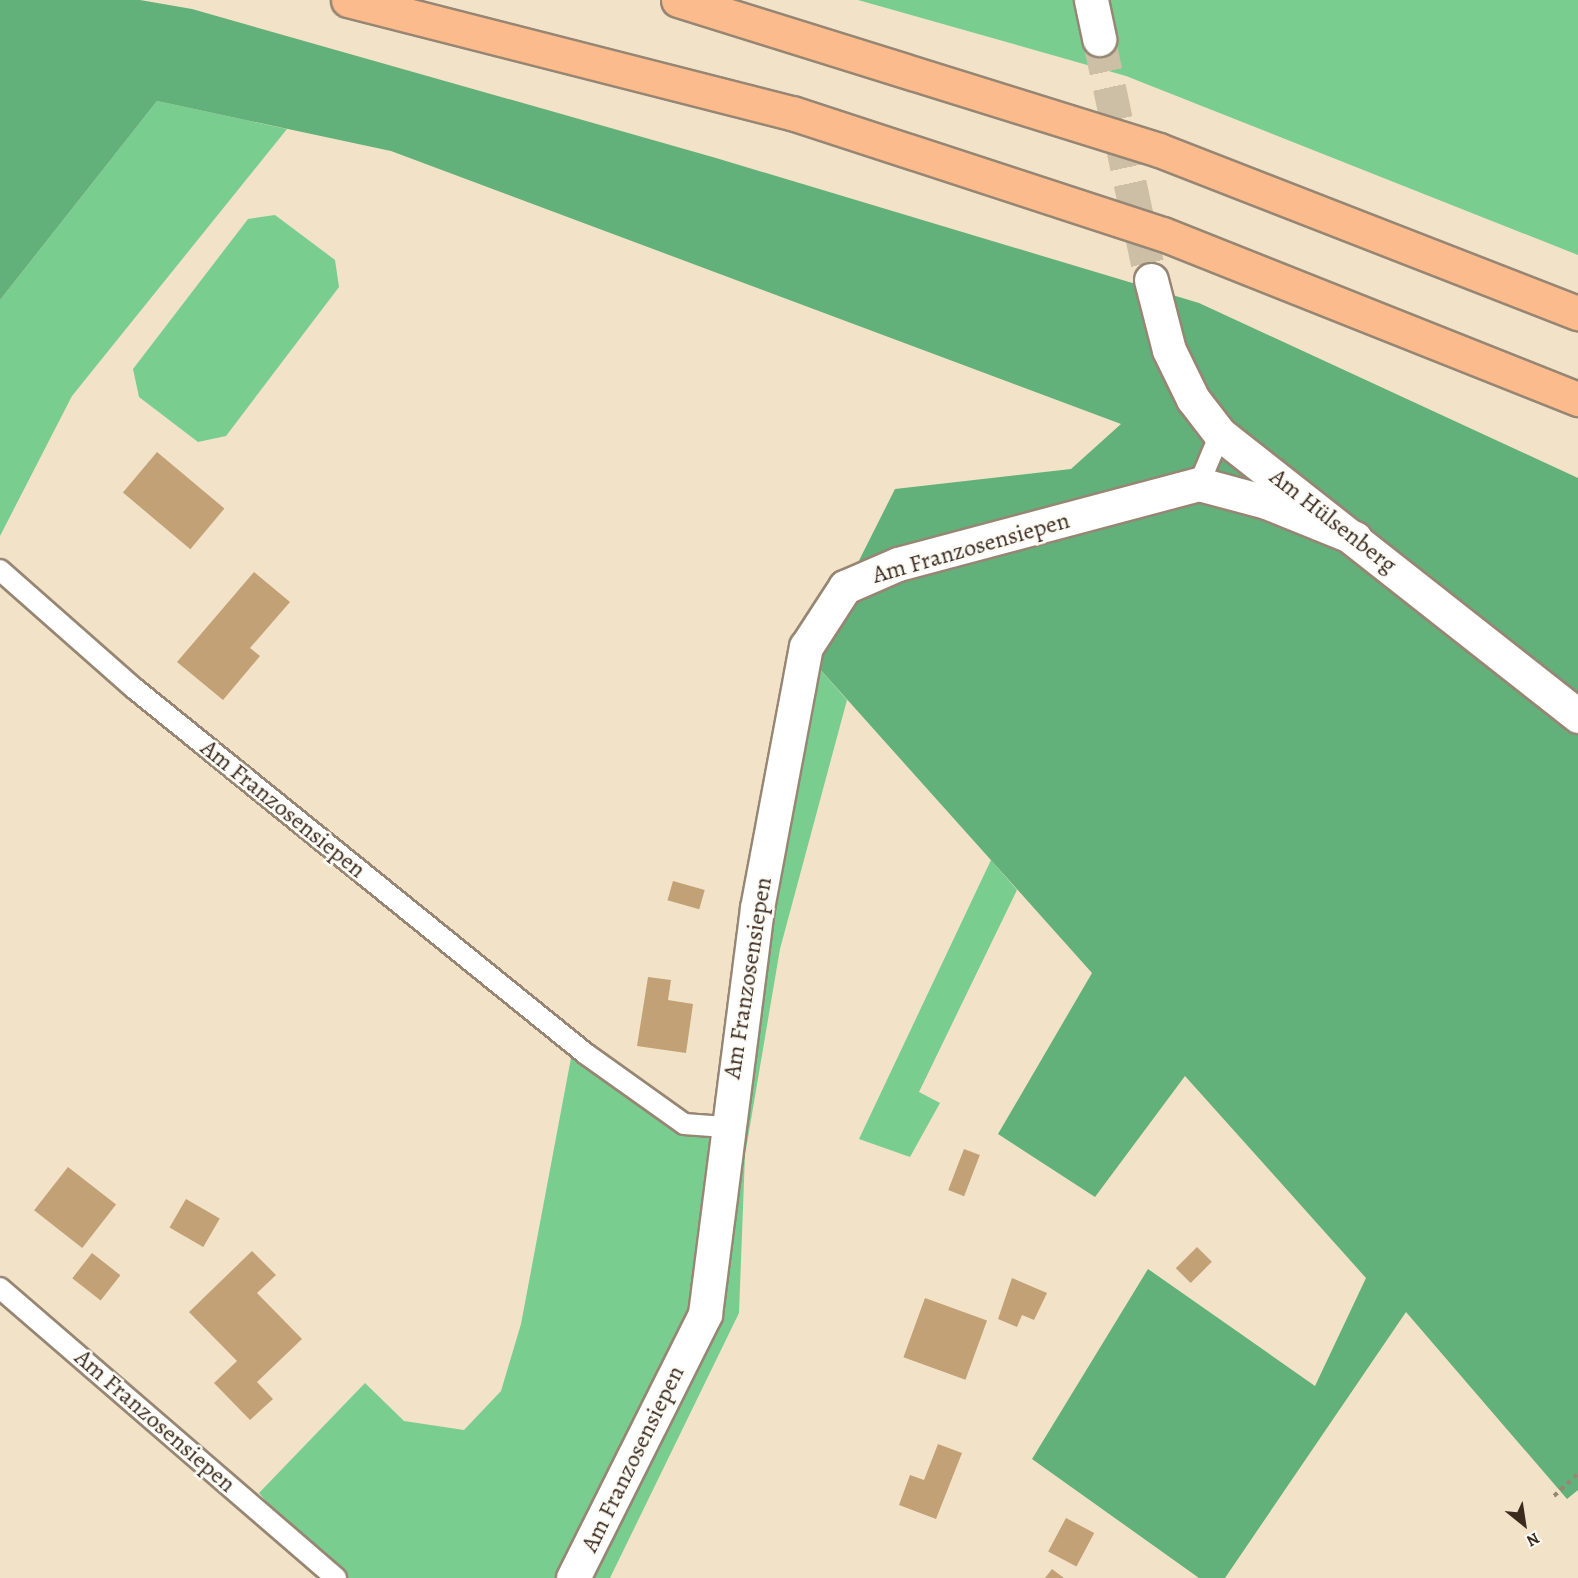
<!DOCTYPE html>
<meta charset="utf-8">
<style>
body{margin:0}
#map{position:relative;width:1578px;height:1578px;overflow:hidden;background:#f2e3c8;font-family:Alegreya,serif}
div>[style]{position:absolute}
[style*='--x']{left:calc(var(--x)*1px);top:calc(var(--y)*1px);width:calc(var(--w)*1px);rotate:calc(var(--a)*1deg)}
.green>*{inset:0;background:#79cd8f}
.forest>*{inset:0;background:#62b07a}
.building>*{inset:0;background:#c1a175;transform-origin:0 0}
.minor-tunnel>*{height:33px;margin-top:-16.5px;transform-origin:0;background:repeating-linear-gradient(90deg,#cdbea6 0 33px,transparent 0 49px)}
.path>*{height:4px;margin-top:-2px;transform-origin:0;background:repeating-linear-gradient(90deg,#968673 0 4.5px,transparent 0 9px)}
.roads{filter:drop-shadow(2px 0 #968673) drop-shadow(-2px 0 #968673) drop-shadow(0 2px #968673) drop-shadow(0 -2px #968673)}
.service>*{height:20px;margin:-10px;padding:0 10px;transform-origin:10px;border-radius:10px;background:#fff}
.minor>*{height:33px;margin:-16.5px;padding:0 16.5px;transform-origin:16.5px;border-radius:16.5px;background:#fff}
.motorway>*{height:33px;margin:-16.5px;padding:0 16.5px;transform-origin:16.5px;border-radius:16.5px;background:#fbbb8c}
span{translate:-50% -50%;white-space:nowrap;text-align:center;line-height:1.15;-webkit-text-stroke:5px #fdfcf7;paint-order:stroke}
.street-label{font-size:24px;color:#3b2a1e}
.north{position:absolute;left:1494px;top:1494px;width:60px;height:60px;-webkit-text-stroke:4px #fdfcf7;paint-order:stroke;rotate:150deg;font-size:16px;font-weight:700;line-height:24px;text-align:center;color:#3b2a1e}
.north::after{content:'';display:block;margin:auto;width:21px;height:27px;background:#3b2a1e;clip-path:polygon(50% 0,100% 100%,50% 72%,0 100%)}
</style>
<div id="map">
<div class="green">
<i style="clip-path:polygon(858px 0,1578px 0,1578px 255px,1126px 76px)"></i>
<i style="clip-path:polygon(157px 101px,287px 129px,72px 396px,0 536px,0 300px)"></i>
<i style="clip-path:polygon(275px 215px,335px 260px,339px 287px,226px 436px,198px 442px,139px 397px,133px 369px,248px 219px)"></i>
<i style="clip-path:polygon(810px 658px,847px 700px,780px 949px,745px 1155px,739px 1313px,610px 1578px,334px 1578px,259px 1493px,365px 1383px,404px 1421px,464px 1430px,501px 1391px,521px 1324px,574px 1042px,684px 1124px,725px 1127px)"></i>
<i style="clip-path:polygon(991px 860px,1017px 890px,919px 1092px,940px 1103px,910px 1157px,859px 1139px)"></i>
</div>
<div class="forest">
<i style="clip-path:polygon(0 0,140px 0,192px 9px,716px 158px,1199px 303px,1578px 478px,1578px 1490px,1567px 1499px,1406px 1312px,1225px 1578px,1199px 1578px,1032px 1459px,1148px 1269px,1315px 1386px,1366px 1278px,1185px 1076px,1095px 1197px,998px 1134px,1092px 973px,810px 658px,895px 489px,1071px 469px,1121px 424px,391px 151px,157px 101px,0 300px)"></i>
</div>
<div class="building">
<i style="left:157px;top:452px;width:88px;height:53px;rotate:40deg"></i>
<i style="clip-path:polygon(254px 572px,290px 602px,250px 648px,260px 656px,223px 700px,177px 662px)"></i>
<i style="left:673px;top:881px;width:33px;height:20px;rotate:16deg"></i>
<i style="clip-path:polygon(648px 977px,671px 980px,668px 1000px,693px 1004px,686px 1053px,637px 1046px)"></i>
<i style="left:964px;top:1149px;width:17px;height:44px;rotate:21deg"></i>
<i style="left:68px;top:1167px;width:61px;height:55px;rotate:38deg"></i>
<i style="left:186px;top:1199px;width:39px;height:33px;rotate:30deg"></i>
<i style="left:1197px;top:1247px;width:21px;height:30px;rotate:45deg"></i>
<i style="clip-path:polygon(252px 1251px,276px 1275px,257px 1293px,302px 1339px,257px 1382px,273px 1399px,250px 1420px,214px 1383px,237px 1361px,189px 1312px)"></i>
<i style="left:92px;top:1253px;width:36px;height:32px;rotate:38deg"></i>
<i style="clip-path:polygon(1012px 1278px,1047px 1293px,1034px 1320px,1022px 1315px,1017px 1327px,998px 1319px)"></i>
<i style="left:925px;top:1298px;width:66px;height:63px;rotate:20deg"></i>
<i style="clip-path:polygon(938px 1444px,962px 1453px,936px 1519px,899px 1505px,910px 1475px,924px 1480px)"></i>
<i style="left:1066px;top:1518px;width:32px;height:38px;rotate:28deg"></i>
<i style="clip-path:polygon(1052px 1569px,1064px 1578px,1045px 1578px)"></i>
</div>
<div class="minor-tunnel">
<i style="--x:1099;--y:39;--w:247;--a:77.8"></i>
</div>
<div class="path">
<i style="--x:1554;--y:1496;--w:33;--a:-43"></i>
</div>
<div class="roads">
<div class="service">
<i style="--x:1199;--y:484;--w:54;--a:-67.2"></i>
<i style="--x:0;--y:570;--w:180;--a:41.4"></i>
<i style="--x:135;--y:689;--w:580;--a:38.98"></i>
<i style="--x:586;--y:1054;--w:120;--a:35.5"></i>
<i style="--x:684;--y:1124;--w:41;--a:4.2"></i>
<i style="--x:0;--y:1288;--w:444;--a:40.8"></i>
</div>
<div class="minor">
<i style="--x:1091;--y:0;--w:40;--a:78"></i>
<i style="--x:1151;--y:280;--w:72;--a:75.6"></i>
<i style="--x:1169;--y:350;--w:55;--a:63.9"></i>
<i style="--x:1193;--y:399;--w:44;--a:52.4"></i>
<i style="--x:1220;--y:434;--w:456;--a:38.2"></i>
<i style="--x:573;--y:1578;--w:295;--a:-63.4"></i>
<i style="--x:705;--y:1314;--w:409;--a:-82.7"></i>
<i style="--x:757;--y:908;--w:266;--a:-79.4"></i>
<i style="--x:806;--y:647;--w:72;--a:-57"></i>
<i style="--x:845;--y:587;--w:58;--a:-23.5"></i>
<i style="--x:898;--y:564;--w:311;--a:-14.9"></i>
<i style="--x:1199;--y:484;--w:69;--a:15"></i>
<i style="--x:1266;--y:502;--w:96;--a:22"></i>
</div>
<div class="motorway">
<i style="--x:348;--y:0;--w:458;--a:14.3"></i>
<i style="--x:792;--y:113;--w:390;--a:18.1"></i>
<i style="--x:1163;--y:234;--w:447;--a:21.7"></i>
<i style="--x:678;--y:0;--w:504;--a:17.32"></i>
<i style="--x:1159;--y:150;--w:450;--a:21.3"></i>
</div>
</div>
<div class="street-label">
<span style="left:1333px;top:521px;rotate:38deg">Am Hülsenberg</span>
<span style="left:971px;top:548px;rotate:-16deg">Am Franzosensiepen</span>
<span style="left:283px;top:809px;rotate:39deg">Am Franzosensiepen</span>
<span style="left:748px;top:978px;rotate:-81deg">Am Franzosensiepen</span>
<span style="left:155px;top:1421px;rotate:41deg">Am Franzosensiepen</span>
<span style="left:633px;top:1459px;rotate:-64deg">Am Franzosensiepen</span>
</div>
<div class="north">N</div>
</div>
